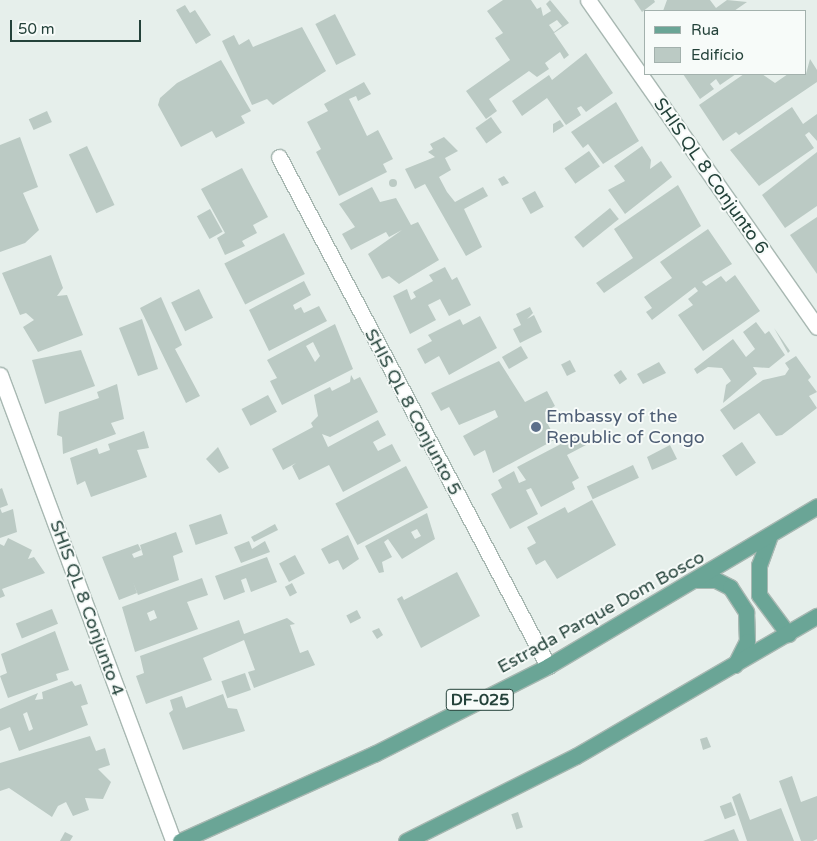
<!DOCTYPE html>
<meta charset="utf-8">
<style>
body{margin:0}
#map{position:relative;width:817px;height:841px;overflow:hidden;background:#e6efeb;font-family:"Varela Round",sans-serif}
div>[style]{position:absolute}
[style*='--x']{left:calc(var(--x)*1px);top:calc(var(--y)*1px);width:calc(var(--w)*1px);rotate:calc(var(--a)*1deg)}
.building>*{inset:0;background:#bbcac4;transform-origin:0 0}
.round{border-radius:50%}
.roads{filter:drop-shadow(1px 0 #a8b8b2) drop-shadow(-1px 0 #a8b8b2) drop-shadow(0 1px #a8b8b2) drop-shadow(0 -1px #a8b8b2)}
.street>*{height:15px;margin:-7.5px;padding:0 7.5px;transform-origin:7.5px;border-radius:7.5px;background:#fff}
.primary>*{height:15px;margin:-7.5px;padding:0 7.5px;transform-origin:7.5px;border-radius:7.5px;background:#6aa596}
.dots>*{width:14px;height:14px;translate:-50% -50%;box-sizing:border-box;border:2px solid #f7fbf9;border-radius:50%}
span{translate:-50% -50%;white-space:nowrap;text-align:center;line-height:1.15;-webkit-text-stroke:4px #f7fbf9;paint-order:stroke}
.shield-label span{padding:1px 4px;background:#f7fbf9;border:1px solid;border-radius:4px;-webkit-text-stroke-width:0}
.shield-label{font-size:16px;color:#24423a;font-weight:700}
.street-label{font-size:18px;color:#24423a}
.service-label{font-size:18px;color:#4e5e75}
.left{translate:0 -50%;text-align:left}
.legend{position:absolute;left:644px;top:10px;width:162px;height:65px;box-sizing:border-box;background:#f7fbf9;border:1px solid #a3b1ad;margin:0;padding:6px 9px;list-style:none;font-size:15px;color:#24423a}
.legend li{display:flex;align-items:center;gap:10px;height:25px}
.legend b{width:25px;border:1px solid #a3b1ad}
.scale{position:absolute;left:10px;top:20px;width:131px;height:22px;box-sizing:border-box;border:2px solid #24423a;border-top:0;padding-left:6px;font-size:15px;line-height:18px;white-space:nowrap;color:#24423a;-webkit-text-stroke:4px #f7fbf9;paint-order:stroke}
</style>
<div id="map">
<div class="building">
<i style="clip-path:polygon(evenodd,503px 0,531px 0,537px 9px,541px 7px,543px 16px,551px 11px,546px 4px,550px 0,569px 23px,554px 33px,569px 55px,564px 59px,560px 52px,545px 63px,549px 69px,537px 77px,529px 71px,489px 99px,497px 111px,486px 119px,466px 91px,510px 60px,495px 38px,503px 33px,487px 11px,503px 0,557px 20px,562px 26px,554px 32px,549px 25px,557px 20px)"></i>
<i style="clip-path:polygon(634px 0,654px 0,655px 2px,642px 12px)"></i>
<i style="clip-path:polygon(667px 0,710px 0,716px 8px,727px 0,747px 2px,734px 11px,663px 11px)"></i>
<i style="clip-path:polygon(185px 5px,190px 13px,195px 10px,211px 35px,196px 44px,176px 10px)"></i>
<i style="left:335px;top:14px;width:46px;height:22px;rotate:63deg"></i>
<i style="clip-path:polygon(302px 27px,326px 71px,273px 105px,267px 99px,252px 105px,222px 41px,234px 35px,239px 45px,249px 39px,253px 47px)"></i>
<i style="clip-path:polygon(586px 53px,613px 93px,586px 112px,581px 106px,577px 108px,581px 115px,566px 125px,547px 98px,522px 116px,512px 101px,549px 75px,552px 80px)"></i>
<i style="clip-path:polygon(810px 59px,817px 70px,817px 82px,739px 135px,736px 132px,723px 141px,699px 105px,744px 74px,762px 74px,775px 83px,788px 74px,806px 74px)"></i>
<i style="clip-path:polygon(221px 60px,251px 111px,241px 116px,245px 123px,216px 138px,212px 131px,181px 147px,158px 105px,160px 98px,177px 83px)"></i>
<i style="clip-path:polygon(683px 74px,736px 74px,720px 85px,716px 79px,710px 84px,714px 89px,700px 99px)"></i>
<i style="clip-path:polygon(364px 82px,371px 94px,358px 101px,356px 96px,349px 99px,367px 136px,378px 130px,393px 159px,383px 164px,387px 172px,339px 196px,316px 152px,321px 149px,307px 122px,328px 111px,324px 104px)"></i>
<i style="clip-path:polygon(616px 102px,639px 141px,603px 164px,588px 144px,583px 148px,571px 132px)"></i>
<i style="clip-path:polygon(792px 107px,803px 124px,817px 114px,817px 141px,809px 132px,805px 135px,814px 148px,759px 186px,730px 150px)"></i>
<i style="left:47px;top:111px;width:12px;height:20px;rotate:66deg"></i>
<i style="left:491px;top:117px;width:19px;height:19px;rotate:55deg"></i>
<i style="clip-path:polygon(560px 120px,564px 126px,553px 133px,553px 124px)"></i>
<i style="clip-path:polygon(20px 137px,38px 187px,23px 193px,39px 230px,25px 243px,0 252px,0 145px)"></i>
<i style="clip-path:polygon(444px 137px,458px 151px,445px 158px,451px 170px,439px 177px,447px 192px,455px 202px,483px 187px,488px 196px,464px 209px,482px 247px,466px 256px,425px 184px,415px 189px,405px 169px,435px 157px,428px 152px,433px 149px,430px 144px)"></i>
<i style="left:87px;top:146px;width:65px;height:20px;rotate:65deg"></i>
<i style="clip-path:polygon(642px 146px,651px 160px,650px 169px,661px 161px,672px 177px,625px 214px,608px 190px,625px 181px,614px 166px)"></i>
<i style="left:589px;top:151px;width:19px;height:30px;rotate:55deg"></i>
<i style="clip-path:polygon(817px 152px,817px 206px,785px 228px,762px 195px)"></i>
<i style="clip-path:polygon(242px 168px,268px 217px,253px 225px,257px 233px,242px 241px,245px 246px,225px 255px,217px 238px,225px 233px,201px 189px)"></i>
<i style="clip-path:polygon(504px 176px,509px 183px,502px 186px,498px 179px)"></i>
<i class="round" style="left:389px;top:179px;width:8px;height:8px"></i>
<i style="clip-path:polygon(678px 185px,701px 226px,604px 293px,596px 283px,633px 258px,614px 229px)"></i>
<i style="clip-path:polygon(372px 187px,380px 202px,396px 198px,411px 225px,418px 222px,439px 260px,399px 284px,389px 276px,382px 279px,368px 254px,402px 230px,389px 237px,386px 232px,351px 250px,342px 234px,355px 227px,339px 204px)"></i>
<i style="left:535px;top:191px;width:18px;height:15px;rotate:61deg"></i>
<i style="left:610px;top:208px;width:14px;height:46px;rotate:51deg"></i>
<i style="left:210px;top:209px;width:26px;height:15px;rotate:61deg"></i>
<i style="clip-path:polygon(817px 217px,817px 274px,790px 235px)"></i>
<i style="clip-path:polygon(708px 229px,732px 264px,702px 282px,706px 286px,721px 276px,726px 282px,735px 275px,760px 311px,703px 351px,678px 315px,693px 305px,688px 299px,698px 291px,695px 287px,652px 320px,646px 312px,652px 308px,644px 297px,672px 278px,660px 262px)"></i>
<i style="left:284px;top:233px;width:46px;height:67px;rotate:63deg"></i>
<i style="clip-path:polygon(51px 255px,63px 288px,57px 296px,67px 295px,83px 335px,38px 352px,23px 327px,34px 320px,26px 313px,20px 315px,2px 273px)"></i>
<i style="clip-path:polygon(445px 267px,452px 280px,457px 277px,471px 305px,449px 316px,440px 299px,428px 305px,436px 320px,410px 334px,393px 296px,407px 289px,411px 300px,416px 297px,413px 292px,433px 281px,429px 275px)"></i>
<i style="clip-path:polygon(304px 281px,311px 295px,293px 305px,295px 310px,301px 307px,304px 313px,319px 306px,327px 321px,269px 351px,249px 310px)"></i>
<i style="left:199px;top:289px;width:32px;height:31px;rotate:64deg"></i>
<i style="clip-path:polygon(161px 297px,182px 345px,175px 349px,200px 396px,186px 403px,140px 308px)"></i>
<i style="clip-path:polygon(530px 307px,533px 313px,527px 319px,534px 315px,542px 332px,520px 343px,513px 329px,521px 325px,516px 314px)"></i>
<i style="clip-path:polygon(480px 316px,497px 348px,449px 375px,439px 356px,425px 364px,417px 349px,432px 341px,428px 335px,460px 319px,463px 325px)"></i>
<i style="clip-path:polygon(142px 319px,158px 369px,138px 376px,119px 328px)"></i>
<i style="clip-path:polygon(756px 322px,765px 334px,769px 331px,785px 355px,769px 368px,753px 367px,757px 374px,723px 403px,726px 385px,731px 381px,722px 368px,708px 367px,697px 374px,694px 369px,733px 339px,746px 357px,755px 349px,743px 332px)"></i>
<i style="clip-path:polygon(evenodd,335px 324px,353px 369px,282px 405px,270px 381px,277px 378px,267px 360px,335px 324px,313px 342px,320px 356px,315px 362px,306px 346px,313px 342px)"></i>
<i style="clip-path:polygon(774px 328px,790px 351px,788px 353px)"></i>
<i style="left:521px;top:346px;width:14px;height:22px;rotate:60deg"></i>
<i style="clip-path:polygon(81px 350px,95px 386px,45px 404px,32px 360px)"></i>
<i style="clip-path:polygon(796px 356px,811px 377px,808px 380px,817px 392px,809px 396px,817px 408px,782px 435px,776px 436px,759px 413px,734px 430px,720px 410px,763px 380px,785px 375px,789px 369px,785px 363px)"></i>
<i style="left:570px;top:360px;width:13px;height:10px;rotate:63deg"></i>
<i style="clip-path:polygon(499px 361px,525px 402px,547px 391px,555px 406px,545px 412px,546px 421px,556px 439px,493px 473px,485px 450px,474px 456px,463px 436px,498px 417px,495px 410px,459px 425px,449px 407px,441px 411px,431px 393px)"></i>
<i style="clip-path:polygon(659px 362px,666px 373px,643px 384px,637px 374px)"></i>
<i style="left:621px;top:370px;width:11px;height:9px;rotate:56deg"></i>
<i style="clip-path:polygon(351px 375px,354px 380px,360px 377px,378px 412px,330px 437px,322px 434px,328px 447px,378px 420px,386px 435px,373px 442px,378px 451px,392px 444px,401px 461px,343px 492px,329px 465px,299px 480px,292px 466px,296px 463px,283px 470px,272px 449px,313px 427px,311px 423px,318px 416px,314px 395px,330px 387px,332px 391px,350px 382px)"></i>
<i style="clip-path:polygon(117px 384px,124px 419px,111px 423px,116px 434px,63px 454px,62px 437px,57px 435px,59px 412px,99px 398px,97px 392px)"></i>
<i style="left:268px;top:395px;width:19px;height:30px;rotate:62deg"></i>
<i style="clip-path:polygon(144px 431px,149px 448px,137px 450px,147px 477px,91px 497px,85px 481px,77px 485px,70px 458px,97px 448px,99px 454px,110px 450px,108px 444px)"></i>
<i style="clip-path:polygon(580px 434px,586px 445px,567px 455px,579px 478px,572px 482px,575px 489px,541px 507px,531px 488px,526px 490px,538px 514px,510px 529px,491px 494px,502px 488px,498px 480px,514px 471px,519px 483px,526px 480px,517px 467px)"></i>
<i style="left:742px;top:442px;width:25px;height:24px;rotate:56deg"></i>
<i style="clip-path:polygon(670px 445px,677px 459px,652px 470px,647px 457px)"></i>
<i style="clip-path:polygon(218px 447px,229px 468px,219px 473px,206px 459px)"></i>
<i style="left:633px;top:465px;width:14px;height:51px;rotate:65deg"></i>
<i style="left:406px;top:466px;width:47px;height:80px;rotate:62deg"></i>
<i style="clip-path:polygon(2px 488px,8px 505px,0 508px,2px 513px,13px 509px,17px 532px,0 538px,0 489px)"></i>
<i style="clip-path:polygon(592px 500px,616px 545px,557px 579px,545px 560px,536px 565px,527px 548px,536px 543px,527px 527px,565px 507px,568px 513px)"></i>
<i style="clip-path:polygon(evenodd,427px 513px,435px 539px,402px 559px,388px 539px,384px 542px,392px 557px,382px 562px,384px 572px,379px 573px,365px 546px,427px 513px,417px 529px,421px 536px,415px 539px,411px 532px,417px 529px)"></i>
<i style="left:221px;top:514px;width:21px;height:34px;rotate:71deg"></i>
<i style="clip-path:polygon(275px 524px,278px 530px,254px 542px,251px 537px)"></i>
<i style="clip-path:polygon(176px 532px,183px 552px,173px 556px,179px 580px,138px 595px,133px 582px,137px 593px,119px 600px,102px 557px,138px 544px,141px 550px,132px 554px,134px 558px,143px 555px,140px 545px)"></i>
<i style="clip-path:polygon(348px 535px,359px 559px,343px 570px,338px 560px,329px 564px,321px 549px)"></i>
<i style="clip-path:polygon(8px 538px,32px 550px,28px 559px,34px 557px,45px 573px,2px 589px,5px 596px,0 598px,0 544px,4px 546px)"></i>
<i style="clip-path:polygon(249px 541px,252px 549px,265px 541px,270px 552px,241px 563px,234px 547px)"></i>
<i style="left:295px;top:555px;width:21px;height:18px;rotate:62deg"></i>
<i style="clip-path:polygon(267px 557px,277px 582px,251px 592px,246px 578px,241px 580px,245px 592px,224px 600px,215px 576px)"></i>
<i style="clip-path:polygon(457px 572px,480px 616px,421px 648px,397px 599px,402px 596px,404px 600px)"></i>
<i style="clip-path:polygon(evenodd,202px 578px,208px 595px,187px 602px,198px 629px,135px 652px,122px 607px,202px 578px,154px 610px,157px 618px,150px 621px,147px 613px,154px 610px)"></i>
<i style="left:292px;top:583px;width:11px;height:8px;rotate:63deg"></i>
<i style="left:52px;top:609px;width:16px;height:39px;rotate:68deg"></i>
<i style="left:357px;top:610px;width:9px;height:12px;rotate:63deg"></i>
<i style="clip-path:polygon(287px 618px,295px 624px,290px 625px,300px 653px,308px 650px,315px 665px,254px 688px,248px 672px,255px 670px,244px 640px,203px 658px,212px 680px,146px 704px,136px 676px,144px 673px,140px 656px,239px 620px,244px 634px)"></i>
<i style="clip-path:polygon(379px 628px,383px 635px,377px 639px,372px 631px)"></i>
<i style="clip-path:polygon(55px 631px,69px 670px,56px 674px,58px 680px,8px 698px,0 676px,7px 673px,1px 654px)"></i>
<i style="left:245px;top:673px;width:18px;height:25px;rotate:71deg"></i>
<i style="clip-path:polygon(evenodd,72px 681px,75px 686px,81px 684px,88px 704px,81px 706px,88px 725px,19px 751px,10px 727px,0 731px,0 709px,38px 693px,35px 700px,43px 699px,42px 692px,72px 681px,27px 712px,33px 729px,29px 731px,23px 714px,27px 712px)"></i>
<i style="clip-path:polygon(223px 694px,228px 708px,237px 709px,245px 731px,183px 750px,169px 713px,173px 710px,170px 700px,182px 696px,186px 708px)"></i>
<i style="clip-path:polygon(90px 736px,96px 751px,105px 748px,110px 765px,98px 769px,111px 782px,103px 799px,85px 798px,89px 810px,73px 816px,66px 802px,58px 806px,52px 817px,9px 788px,0 791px,0 763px)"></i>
<i style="clip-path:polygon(707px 737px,711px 747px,703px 750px,700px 739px)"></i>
<i style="clip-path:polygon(792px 776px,801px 802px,817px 796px,817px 839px,813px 841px,801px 841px,779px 781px)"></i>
<i style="clip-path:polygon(740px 793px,750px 820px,781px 808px,794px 841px,747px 841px,732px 797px)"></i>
<i style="left:731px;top:802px;width:14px;height:12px;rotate:69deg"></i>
<i style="left:518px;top:812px;width:16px;height:7px;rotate:72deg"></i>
<i style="clip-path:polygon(734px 829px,739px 841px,703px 841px)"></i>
<i style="clip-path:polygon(65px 832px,73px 836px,70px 841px,60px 841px)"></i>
</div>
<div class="roads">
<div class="street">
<i style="--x:588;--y:0;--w:399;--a:55"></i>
<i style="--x:279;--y:157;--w:576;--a:62.14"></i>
<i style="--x:0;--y:375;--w:497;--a:69.6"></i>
</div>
<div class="primary">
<i style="--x:769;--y:538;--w:29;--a:110"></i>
<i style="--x:759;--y:565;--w:30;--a:90"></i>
<i style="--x:759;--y:595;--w:49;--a:53.4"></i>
<i style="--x:697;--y:580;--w:19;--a:0"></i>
<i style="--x:716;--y:580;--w:16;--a:27"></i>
<i style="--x:730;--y:587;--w:30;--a:57"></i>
<i style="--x:746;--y:612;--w:29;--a:88"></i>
<i style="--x:747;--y:641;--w:27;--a:117"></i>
<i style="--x:180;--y:841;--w:213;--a:-24.2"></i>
<i style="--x:374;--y:754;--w:195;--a:-26.8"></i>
<i style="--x:548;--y:666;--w:313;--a:-30.7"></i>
<i style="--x:406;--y:841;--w:190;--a:-26.6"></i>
<i style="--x:576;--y:756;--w:279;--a:-30.2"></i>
</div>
</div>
<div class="dots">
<i style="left:536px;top:427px;background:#5c6f8a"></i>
</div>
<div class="shield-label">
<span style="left:480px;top:700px">DF-025</span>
</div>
<div class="street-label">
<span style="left:711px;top:176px;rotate:55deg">SHIS QL 8 Conjunto 6</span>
<span style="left:413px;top:412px;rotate:62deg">SHIS QL 8 Conjunto 5</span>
<span style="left:87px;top:608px;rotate:70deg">SHIS QL 8 Conjunto 4</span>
<span style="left:601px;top:612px;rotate:-29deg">Estrada Parque Dom Bosco</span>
</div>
<div class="service-label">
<span class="left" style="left:546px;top:427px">Embassy of the<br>Republic of Congo</span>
</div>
<ul class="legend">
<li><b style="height:6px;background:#6aa596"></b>Rua</li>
<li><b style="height:14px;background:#bbcac4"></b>Edifício</li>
</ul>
<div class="scale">50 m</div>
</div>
